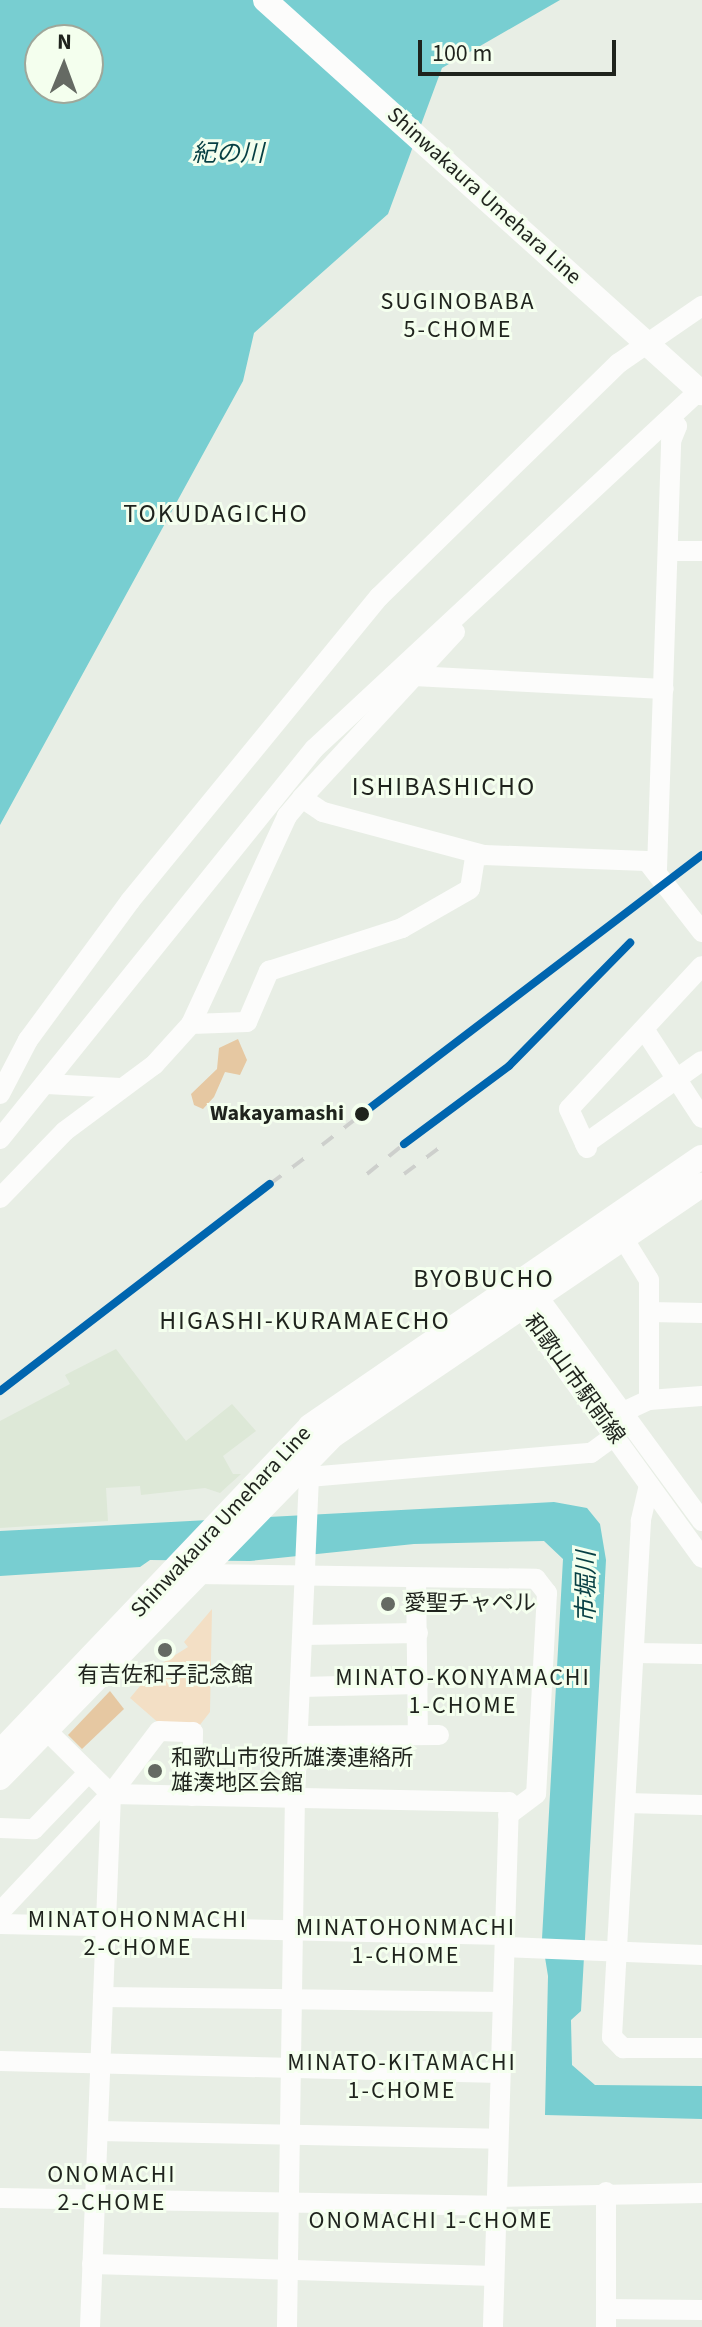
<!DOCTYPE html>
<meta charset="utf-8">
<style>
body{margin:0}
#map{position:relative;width:702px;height:2327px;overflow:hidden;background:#e8eee5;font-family:"Source Sans 3","Noto Sans JP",sans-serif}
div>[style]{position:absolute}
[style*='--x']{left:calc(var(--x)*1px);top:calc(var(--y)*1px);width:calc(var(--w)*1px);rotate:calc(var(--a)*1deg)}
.built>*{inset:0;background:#dde8d7}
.green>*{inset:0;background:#f3dfc5}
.forest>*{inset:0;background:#e6c8a2}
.water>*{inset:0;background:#78ced1}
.minor>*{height:20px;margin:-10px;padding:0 10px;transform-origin:10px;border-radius:10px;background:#fcfcfb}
.major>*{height:24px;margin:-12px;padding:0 12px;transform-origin:12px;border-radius:12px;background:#fcfcfb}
.rail>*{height:4px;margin-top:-2px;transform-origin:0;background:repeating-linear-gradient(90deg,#cdcfcc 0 14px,transparent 0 28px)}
.rail-1>*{height:8px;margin:-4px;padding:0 4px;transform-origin:4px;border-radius:4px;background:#0065af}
.dots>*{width:22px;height:22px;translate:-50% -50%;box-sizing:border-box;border:4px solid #f4ffee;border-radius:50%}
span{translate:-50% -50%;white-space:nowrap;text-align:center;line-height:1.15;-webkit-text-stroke:6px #f4ffee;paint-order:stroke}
.street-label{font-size:22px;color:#1f231d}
.stop-label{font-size:22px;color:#1f231d;font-weight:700}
.right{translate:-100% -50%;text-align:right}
.poi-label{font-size:22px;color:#1f231d}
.left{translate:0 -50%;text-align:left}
.water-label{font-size:24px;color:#063f43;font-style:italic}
.neighbourhood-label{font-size:24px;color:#1f231d;letter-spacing:2px}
.quarter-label{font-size:26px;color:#1f231d;letter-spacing:2px}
.north{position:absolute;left:24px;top:24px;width:80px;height:80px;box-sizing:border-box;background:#f4ffee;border:2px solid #9fa79a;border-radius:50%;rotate:1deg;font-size:22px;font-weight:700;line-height:32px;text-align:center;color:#1f231d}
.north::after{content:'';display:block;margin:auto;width:28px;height:36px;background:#656a63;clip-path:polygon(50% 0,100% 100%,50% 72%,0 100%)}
.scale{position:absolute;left:418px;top:40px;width:198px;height:36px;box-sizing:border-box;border:4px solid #1f231d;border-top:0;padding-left:10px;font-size:24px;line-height:28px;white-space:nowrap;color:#1f231d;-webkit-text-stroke:6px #f4ffee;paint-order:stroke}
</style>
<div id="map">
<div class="built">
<i style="clip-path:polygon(116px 1349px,186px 1441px,232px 1404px,256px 1431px,223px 1456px,233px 1474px,241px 1474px,220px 1493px,205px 1488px,141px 1495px,140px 1486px,106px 1488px,108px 1521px,0 1528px,0 1421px,70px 1384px,65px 1375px)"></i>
</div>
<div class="green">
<i style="clip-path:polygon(212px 1609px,210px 1712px,199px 1726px,161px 1725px,130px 1698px,156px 1667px,188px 1647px,184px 1642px)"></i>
</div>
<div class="forest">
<i style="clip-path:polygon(238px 1039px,247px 1060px,240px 1075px,225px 1072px,214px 1097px,203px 1109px,194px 1105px,191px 1094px,217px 1069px,219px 1048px)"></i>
<i style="clip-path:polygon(110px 1691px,124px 1709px,82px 1749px,68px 1735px)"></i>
</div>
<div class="water">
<i style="clip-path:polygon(evenodd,0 0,560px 0,442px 68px,388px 214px,254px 333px,243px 381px,0 825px,0 0,40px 40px,88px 40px,88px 88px,40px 88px,40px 40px)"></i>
<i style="clip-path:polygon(554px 1502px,587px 1508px,600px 1524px,606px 1560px,581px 2011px,571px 2020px,572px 2065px,595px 2085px,702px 2086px,702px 2119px,545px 2115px,548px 1976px,542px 1939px,563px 1559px,544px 1541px,414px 1544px,250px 1561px,150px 1560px,140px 1567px,0 1576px,0 1531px)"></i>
</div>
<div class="minor">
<i style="--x:668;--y:551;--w:34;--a:0"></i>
<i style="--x:455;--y:632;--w:226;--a:132.7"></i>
<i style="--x:302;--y:798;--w:25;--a:34"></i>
<i style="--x:323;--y:812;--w:167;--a:15"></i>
<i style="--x:484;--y:855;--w:163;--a:2.1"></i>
<i style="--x:647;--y:861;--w:90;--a:52.2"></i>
<i style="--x:414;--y:676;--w:250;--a:3"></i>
<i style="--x:657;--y:869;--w:428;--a:-88.1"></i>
<i style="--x:671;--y:441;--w:16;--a:-68"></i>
<i style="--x:677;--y:426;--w:10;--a:-135"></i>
<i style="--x:191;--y:1024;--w:56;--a:-2"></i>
<i style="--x:247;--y:1022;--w:56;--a:-66.7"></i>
<i style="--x:269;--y:971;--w:140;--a:-17.9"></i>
<i style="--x:402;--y:928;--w:78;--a:-29.8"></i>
<i style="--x:470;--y:889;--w:36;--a:-81"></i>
<i style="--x:644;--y:1029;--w:106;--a:56.9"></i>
<i style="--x:47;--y:1084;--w:73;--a:3.1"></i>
<i style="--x:0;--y:1094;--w:61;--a:-62.6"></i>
<i style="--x:28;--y:1040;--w:172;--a:-53.7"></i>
<i style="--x:130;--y:901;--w:393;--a:-50.7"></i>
<i style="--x:379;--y:597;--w:335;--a:-44.3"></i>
<i style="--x:619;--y:363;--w:101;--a:-34.5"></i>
<i style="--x:0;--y:1139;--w:501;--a:-51.16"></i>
<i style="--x:314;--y:749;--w:530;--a:-42.94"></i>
<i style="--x:585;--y:1144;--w:143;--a:-35.4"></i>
<i style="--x:587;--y:1148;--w:43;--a:-114.8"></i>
<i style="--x:569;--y:1109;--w:195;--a:-47.1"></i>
<i style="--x:0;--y:1198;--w:93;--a:-45.9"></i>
<i style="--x:65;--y:1131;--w:111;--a:-36.6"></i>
<i style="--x:154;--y:1065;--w:55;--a:-47.9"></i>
<i style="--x:191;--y:1024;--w:229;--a:-65.2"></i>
<i style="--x:287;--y:816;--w:23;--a:-50"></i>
<i style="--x:623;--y:1238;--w:49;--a:58.2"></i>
<i style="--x:649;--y:1280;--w:120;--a:90"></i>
<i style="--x:649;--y:1312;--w:53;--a:1.1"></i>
<i style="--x:297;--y:1478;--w:295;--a:-4.9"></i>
<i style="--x:591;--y:1453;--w:29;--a:-36"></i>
<i style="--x:614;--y:1436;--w:26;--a:-69"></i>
<i style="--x:623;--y:1412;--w:29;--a:-25"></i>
<i style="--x:649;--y:1400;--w:53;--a:-4.3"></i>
<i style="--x:649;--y:1485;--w:37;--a:103"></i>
<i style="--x:641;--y:1521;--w:517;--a:93.22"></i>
<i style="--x:612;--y:2037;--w:16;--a:45"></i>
<i style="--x:623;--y:2048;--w:79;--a:0"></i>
<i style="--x:702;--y:1521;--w:281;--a:-126.2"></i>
<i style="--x:536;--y:1294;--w:18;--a:-151"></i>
<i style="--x:520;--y:1285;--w:20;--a:93"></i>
<i style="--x:519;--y:1305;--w:312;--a:54.1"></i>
<i style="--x:196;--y:1574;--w:340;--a:0.8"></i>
<i style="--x:536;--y:1579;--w:18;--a:52"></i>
<i style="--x:547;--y:1593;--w:201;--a:93.1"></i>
<i style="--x:536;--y:1794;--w:35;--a:143"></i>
<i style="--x:416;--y:1578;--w:157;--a:89.3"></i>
<i style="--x:304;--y:1635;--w:114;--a:-1"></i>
<i style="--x:635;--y:1653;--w:67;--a:0.9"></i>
<i style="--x:302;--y:1687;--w:116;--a:-1.5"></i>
<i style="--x:46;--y:1730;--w:91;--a:44.6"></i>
<i style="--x:111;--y:1794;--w:398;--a:1.2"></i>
<i style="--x:509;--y:1802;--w:525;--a:91.75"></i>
<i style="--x:298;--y:1736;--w:141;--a:-0.4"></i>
<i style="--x:626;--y:1803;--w:76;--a:1.5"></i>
<i style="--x:0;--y:1828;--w:34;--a:2"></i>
<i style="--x:34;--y:1829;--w:79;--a:-46"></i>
<i style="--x:0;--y:1912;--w:162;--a:-46.8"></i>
<i style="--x:111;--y:1794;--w:79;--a:-52.7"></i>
<i style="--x:159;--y:1731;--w:34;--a:2"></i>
<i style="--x:193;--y:1732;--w:64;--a:90.9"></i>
<i style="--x:0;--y:1924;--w:505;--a:1.25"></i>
<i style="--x:505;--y:1947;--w:197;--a:2.3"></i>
<i style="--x:103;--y:1997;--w:400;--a:0.7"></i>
<i style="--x:0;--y:2061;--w:500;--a:1.37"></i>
<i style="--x:98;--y:2131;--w:400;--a:1.1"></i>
<i style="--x:606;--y:2192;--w:135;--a:90"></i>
<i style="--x:497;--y:2197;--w:205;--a:-1.1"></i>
<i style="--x:0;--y:2198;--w:496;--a:0.9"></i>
<i style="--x:92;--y:2264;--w:402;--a:1.7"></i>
<i style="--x:606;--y:2309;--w:96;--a:0.6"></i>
<i style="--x:90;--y:2327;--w:533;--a:-87.74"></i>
<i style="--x:287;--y:2327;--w:530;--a:-89.14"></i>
<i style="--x:295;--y:1797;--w:322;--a:-87.5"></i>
<i style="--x:309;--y:1475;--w:13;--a:-135"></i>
</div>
<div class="major">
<i style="--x:265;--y:0;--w:588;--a:41.97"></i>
<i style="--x:0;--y:1752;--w:450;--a:-46.4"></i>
<i style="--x:310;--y:1426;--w:475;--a:-34.5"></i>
<i style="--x:0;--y:1778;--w:479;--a:-45.8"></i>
<i style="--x:334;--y:1435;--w:445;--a:-34.2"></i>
</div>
<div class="rail">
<i style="--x:322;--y:1145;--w:51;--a:-37.8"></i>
<i style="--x:367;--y:1174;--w:48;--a:-39"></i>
<i style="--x:404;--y:1174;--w:44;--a:-36.6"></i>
<i style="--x:270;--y:1184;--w:45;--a:-36.9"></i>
</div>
<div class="rail-1">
<i style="--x:362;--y:1114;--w:427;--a:-37.3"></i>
<i style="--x:404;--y:1144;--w:131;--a:-36.6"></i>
<i style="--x:509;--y:1066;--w:173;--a:-45.5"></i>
<i style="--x:0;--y:1391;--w:340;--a:-37.5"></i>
</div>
<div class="dots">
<i style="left:362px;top:1114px;background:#1f231d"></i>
<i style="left:388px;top:1604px;background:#656a63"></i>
<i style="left:165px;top:1650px;background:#656a63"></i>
<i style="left:155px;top:1771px;background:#656a63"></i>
</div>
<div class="street-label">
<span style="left:484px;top:196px;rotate:42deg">Shinwakaura Umehara Line</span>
<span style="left:574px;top:1379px;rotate:54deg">和歌山市駅前線</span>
<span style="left:221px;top:1522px;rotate:-47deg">Shinwakaura Umehara Line</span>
</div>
<div class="stop-label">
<span class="right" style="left:344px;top:1114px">Wakayamashi</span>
</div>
<div class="poi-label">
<span class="left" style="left:404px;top:1604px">愛聖チャペル</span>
<span style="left:165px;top:1676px">有吉佐和子記念館</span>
<span class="left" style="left:171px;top:1771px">和歌山市役所雄湊連絡所<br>雄湊地区会館</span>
</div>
<div class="water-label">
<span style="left:228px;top:154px">紀の川</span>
<span style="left:587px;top:1587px;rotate:-90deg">市堀川</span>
</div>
<div class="neighbourhood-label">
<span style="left:458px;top:316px">SUGINOBABA<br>5-CHOME</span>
<span style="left:463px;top:1692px">MINATO-KONYAMACHI<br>1-CHOME</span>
<span style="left:138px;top:1934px">MINATOHONMACHI<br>2-CHOME</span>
<span style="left:406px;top:1942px">MINATOHONMACHI<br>1-CHOME</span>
<span style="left:402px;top:2077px">MINATO-KITAMACHI<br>1-CHOME</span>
<span style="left:112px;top:2189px">ONOMACHI<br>2-CHOME</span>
<span style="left:431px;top:2221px">ONOMACHI 1-CHOME</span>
</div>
<div class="quarter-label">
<span style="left:216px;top:514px">TOKUDAGICHO</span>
<span style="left:444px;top:787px">ISHIBASHICHO</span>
<span style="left:484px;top:1279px">BYOBUCHO</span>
<span style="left:305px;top:1321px">HIGASHI-KURAMAECHO</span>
</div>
<div class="north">N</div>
<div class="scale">100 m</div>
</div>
